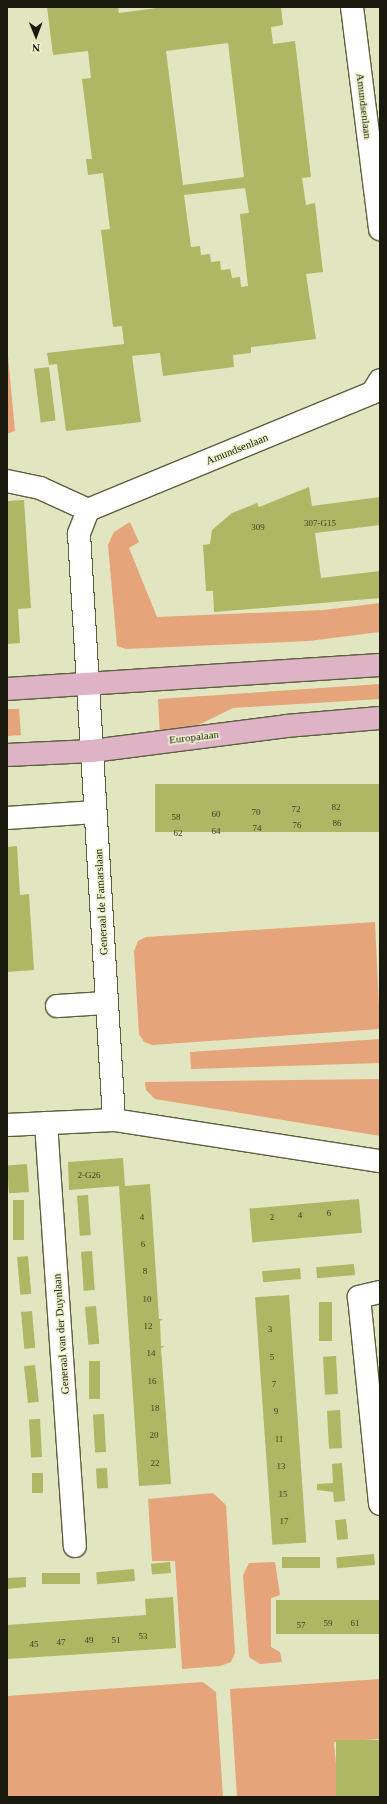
<!DOCTYPE html>
<style>
body{margin:0}
#map{position:relative;width:387px;height:1804px;overflow:hidden;background:#e1e6c0;font-family:Georgia,serif}
div>[style]{position:absolute}
[style*='--x']{left:calc(var(--x)*1px);top:calc(var(--y)*1px);width:calc(var(--w)*1px);rotate:calc(var(--a)*1deg)}
.green>*{inset:0;background:#e6a47b}
.building>*{inset:0;background:#afb664;transform-origin:0 0}
.roads{filter:drop-shadow(1px 0 #5c5f3d) drop-shadow(-1px 0 #5c5f3d) drop-shadow(0 1px #5c5f3d) drop-shadow(0 -1px #5c5f3d)}
.minor>*{height:22px;margin:-11px;padding:0 11px;transform-origin:11px;border-radius:11px;background:#fff}
.major>*{height:22px;margin:-11px;padding:0 11px;transform-origin:11px;border-radius:11px;background:#ddb3c5}
span{translate:-50% -50%;white-space:nowrap;text-align:center;line-height:1.15;-webkit-text-stroke:3px #eff3cd;paint-order:stroke}
.number-label{font-size:9px;color:#3e4123}
.number-label span{-webkit-text-stroke-width:0}
.street-label{font-size:11px;color:#191a0d}
.frame{position:absolute;inset:0;border:8px solid #191a0d;pointer-events:none}
.north{position:absolute;left:16px;top:16px;width:40px;height:40px;-webkit-text-stroke:3px #eff3cd;paint-order:stroke;rotate:179deg;font-size:11px;font-weight:700;line-height:16px;text-align:center;color:#191a0d}
.north::after{content:'';display:block;margin:auto;width:14px;height:18px;background:#191a0d;clip-path:polygon(50% 0,100% 100%,50% 72%,0 100%)}
</style>
<div id="map">
<div class="green">
<i style="clip-path:polygon(7px 346px,15px 431px,7px 434px)"></i>
<i style="clip-path:polygon(130px 522px,139px 542px,129px 548px,157px 617px,324px 610px,380px 603px,380px 632px,309px 641px,126px 649px,117px 646px,108px 545px,114px 532px)"></i>
<i style="clip-path:polygon(380px 684px,380px 699px,233px 708px,184px 732px,160px 737px,158px 699px)"></i>
<i style="clip-path:polygon(7px 709px,19px 709px,21px 735px,7px 736px)"></i>
<i style="clip-path:polygon(375px 922px,380px 1029px,152px 1045px,144px 1042px,139px 1034px,134px 951px,138px 941px,146px 937px)"></i>
<i style="clip-path:polygon(380px 1039px,380px 1063px,191px 1069px,190px 1052px)"></i>
<i style="clip-path:polygon(380px 1079px,380px 1136px,155px 1099px,146px 1090px,145px 1082px)"></i>
<i style="clip-path:polygon(213px 1493px,226px 1505px,235px 1653px,231px 1662px,220px 1666px,182px 1669px,175px 1561px,152px 1561px,148px 1499px)"></i>
<i style="clip-path:polygon(275px 1562px,280px 1595px,271px 1598px,271px 1647px,280px 1652px,282px 1662px,260px 1664px,249px 1657px,243px 1575px,249px 1563px)"></i>
<i style="clip-path:polygon(380px 1679px,380px 1739px,334px 1742px,339px 1797px,237px 1797px,230px 1689px)"></i>
<i style="clip-path:polygon(203px 1682px,216px 1692px,223px 1797px,7px 1797px,7px 1696px)"></i>
</div>
<div class="building">
<i style="clip-path:polygon(evenodd,47px 7px,118px 7px,119px 13px,164px 7px,281px 7px,283px 25px,271px 27px,273px 44px,295px 41px,311px 177px,302px 178px,306px 205px,315px 203px,323px 272px,306px 274px,316px 339px,251px 347px,251px 353px,233px 355px,234px 367px,163px 376px,160px 353px,132px 356px,141px 422px,66px 431px,57px 364px,49px 365px,47px 353px,124px 344px,122px 326px,113px 327px,101px 230px,110px 229px,103px 173px,88px 175px,86px 159px,92px 159px,82px 79px,91px 78px,88px 51px,53px 55px,47px 7px,228px 43px,244px 177px,183px 185px,166px 51px,228px 43px,47px 7px,245px 188px,249px 213px,240px 214px,248px 286px,241px 287px,240px 277px,232px 278px,230px 269px,221px 270px,220px 261px,211px 262px,210px 254px,201px 255px,200px 246px,191px 247px,184px 195px,245px 188px)"></i>
<i style="left:49px;top:367px;width:54px;height:15px;rotate:83deg"></i>
<i style="clip-path:polygon(309px 487px,312px 506px,380px 497px,380px 525px,315px 533px,321px 578px,380px 571px,380px 598px,214px 612px,213px 591px,206px 591px,203px 545px,210px 544px,212px 530px,232px 513px,257px 503px,259px 507px)"></i>
<i style="clip-path:polygon(24px 500px,31px 608px,18px 609px,20px 643px,7px 644px,7px 501px)"></i>
<i style="left:380px;top:784px;width:48px;height:225px;rotate:90deg"></i>
<i style="clip-path:polygon(17px 846px,20px 895px,29px 894px,34px 970px,7px 972px,7px 847px)"></i>
<i style="clip-path:polygon(123px 1158px,125px 1186px,150px 1184px,159px 1319px,163px 1319px,160px 1321px,161px 1346px,165px 1346px,161px 1348px,171px 1484px,139px 1486px,119px 1186px,69px 1190px,68px 1162px)"></i>
<i style="left:27px;top:1164px;width:28px;height:20px;rotate:86deg"></i>
<i style="left:88px;top:1195px;width:40px;height:11px;rotate:86deg"></i>
<i style="left:359px;top:1199px;width:34px;height:110px;rotate:85deg"></i>
<i style="left:13px;top:1200px;width:11px;height:40px"></i>
<i style="left:92px;top:1251px;width:39px;height:11px;rotate:86deg"></i>
<i style="left:28px;top:1256px;width:38px;height:11px;rotate:85deg"></i>
<i style="left:354px;top:1264px;width:11px;height:38px;rotate:85deg"></i>
<i style="left:300px;top:1268px;width:11px;height:38px;rotate:85deg"></i>
<i style="left:289px;top:1295px;width:248px;height:34px;rotate:86deg"></i>
<i style="left:319px;top:1302px;width:13px;height:39px"></i>
<i style="left:96px;top:1306px;width:38px;height:11px;rotate:85deg"></i>
<i style="left:32px;top:1311px;width:37px;height:11px;rotate:85deg"></i>
<i style="left:336px;top:1356px;width:38px;height:13px;rotate:87deg"></i>
<i style="left:89px;top:1361px;width:11px;height:38px"></i>
<i style="left:35px;top:1365px;width:37px;height:11px;rotate:84deg"></i>
<i style="left:340px;top:1410px;width:38px;height:13px;rotate:87deg"></i>
<i style="left:104px;top:1414px;width:38px;height:11px;rotate:87deg"></i>
<i style="left:40px;top:1419px;width:38px;height:11px;rotate:87deg"></i>
<i style="clip-path:polygon(342px 1463px,345px 1501px,334px 1502px,333px 1492px,317px 1490px,317px 1484px,333px 1483px,332px 1464px)"></i>
<i style="left:107px;top:1468px;width:20px;height:11px;rotate:87deg"></i>
<i style="left:32px;top:1473px;width:11px;height:20px"></i>
<i style="left:346px;top:1519px;width:20px;height:11px;rotate:84deg"></i>
<i style="left:374px;top:1554px;width:11px;height:38px;rotate:85deg"></i>
<i style="left:320px;top:1557px;width:11px;height:38px;rotate:90deg"></i>
<i style="left:170px;top:1562px;width:11px;height:19px;rotate:85deg"></i>
<i style="left:134px;top:1569px;width:12px;height:38px;rotate:85deg"></i>
<i style="left:80px;top:1573px;width:11px;height:38px;rotate:90deg"></i>
<i style="clip-path:polygon(26px 1577px,26px 1587px,7px 1589px,7px 1578px)"></i>
<i style="clip-path:polygon(173px 1597px,176px 1648px,7px 1659px,7px 1625px,146px 1615px,145px 1599px)"></i>
<i style="left:380px;top:1600px;width:34px;height:104px;rotate:90deg"></i>
<i style="left:380px;top:1740px;width:57px;height:44px;rotate:90deg"></i>
</div>
<div class="roads">
<div class="minor">
<i style="--x:352;--y:7;--w:224;--a:82.8"></i>
<i style="--x:7;--y:481;--w:34;--a:12"></i>
<i style="--x:40;--y:488;--w:53;--a:24.6"></i>
<i style="--x:88;--y:510;--w:307;--a:-22.4"></i>
<i style="--x:372;--y:393;--w:15;--a:-58"></i>
<i style="--x:88;--y:510;--w:26;--a:111"></i>
<i style="--x:79;--y:534;--w:587;--a:86.58"></i>
<i style="--x:7;--y:818;--w:88;--a:-3.9"></i>
<i style="--x:57;--y:1006;--w:49;--a:-3.5"></i>
<i style="--x:46;--y:1123;--w:424;--a:86.1"></i>
<i style="--x:7;--y:1125;--w:107;--a:-2.7"></i>
<i style="--x:114;--y:1120;--w:269;--a:8.8"></i>
<i style="--x:380;--y:1292;--w:22;--a:167"></i>
<i style="--x:359;--y:1297;--w:208;--a:84.2"></i>
</div>
<div class="major">
<i style="--x:7;--y:689;--w:374;--a:-3.7"></i>
<i style="--x:7;--y:755;--w:85;--a:-2.7"></i>
<i style="--x:92;--y:751;--w:196;--a:-7.3"></i>
<i style="--x:286;--y:726;--w:94;--a:-4.9"></i>
</div>
</div>
<div class="number-label">
<span style="left:320px;top:523px">307-G15</span>
<span style="left:258px;top:527px">309</span>
<span style="left:336px;top:807px">82</span>
<span style="left:296px;top:809px">72</span>
<span style="left:256px;top:812px">70</span>
<span style="left:216px;top:814px">60</span>
<span style="left:176px;top:817px">58</span>
<span style="left:337px;top:823px">86</span>
<span style="left:297px;top:825px">76</span>
<span style="left:257px;top:828px">74</span>
<span style="left:216px;top:831px">64</span>
<span style="left:178px;top:833px">62</span>
<span style="left:89px;top:1175px">2-G26</span>
<span style="left:329px;top:1213px">6</span>
<span style="left:300px;top:1215px">4</span>
<span style="left:142px;top:1217px">4</span>
<span style="left:272px;top:1217px">2</span>
<span style="left:143px;top:1244px">6</span>
<span style="left:145px;top:1271px">8</span>
<span style="left:147px;top:1299px">10</span>
<span style="left:148px;top:1326px">12</span>
<span style="left:270px;top:1329px">3</span>
<span style="left:151px;top:1353px">14</span>
<span style="left:272px;top:1357px">5</span>
<span style="left:152px;top:1381px">16</span>
<span style="left:274px;top:1384px">7</span>
<span style="left:155px;top:1408px">18</span>
<span style="left:276px;top:1411px">9</span>
<span style="left:154px;top:1435px">20</span>
<span style="left:279px;top:1439px">11</span>
<span style="left:155px;top:1463px">22</span>
<span style="left:281px;top:1466px">13</span>
<span style="left:283px;top:1494px">15</span>
<span style="left:284px;top:1521px">17</span>
<span style="left:328px;top:1623px">59</span>
<span style="left:355px;top:1623px">61</span>
<span style="left:301px;top:1625px">57</span>
<span style="left:143px;top:1636px">53</span>
<span style="left:89px;top:1640px">49</span>
<span style="left:116px;top:1640px">51</span>
<span style="left:61px;top:1642px">47</span>
<span style="left:34px;top:1644px">45</span>
</div>
<div class="street-label">
<span style="left:364px;top:106px;rotate:83deg">Amundsenlaan</span>
<span style="left:237px;top:449px;rotate:-22deg">Amundsenlaan</span>
<span style="left:194px;top:737px;rotate:-7deg">Europalaan</span>
<span style="left:101px;top:902px;rotate:-93deg">Generaal de Famarslaan</span>
<span style="left:61px;top:1334px;rotate:-94deg">Generaal van der Duynlaan</span>
</div>
<div class="frame"></div>
<div class="north">N</div>
</div>
